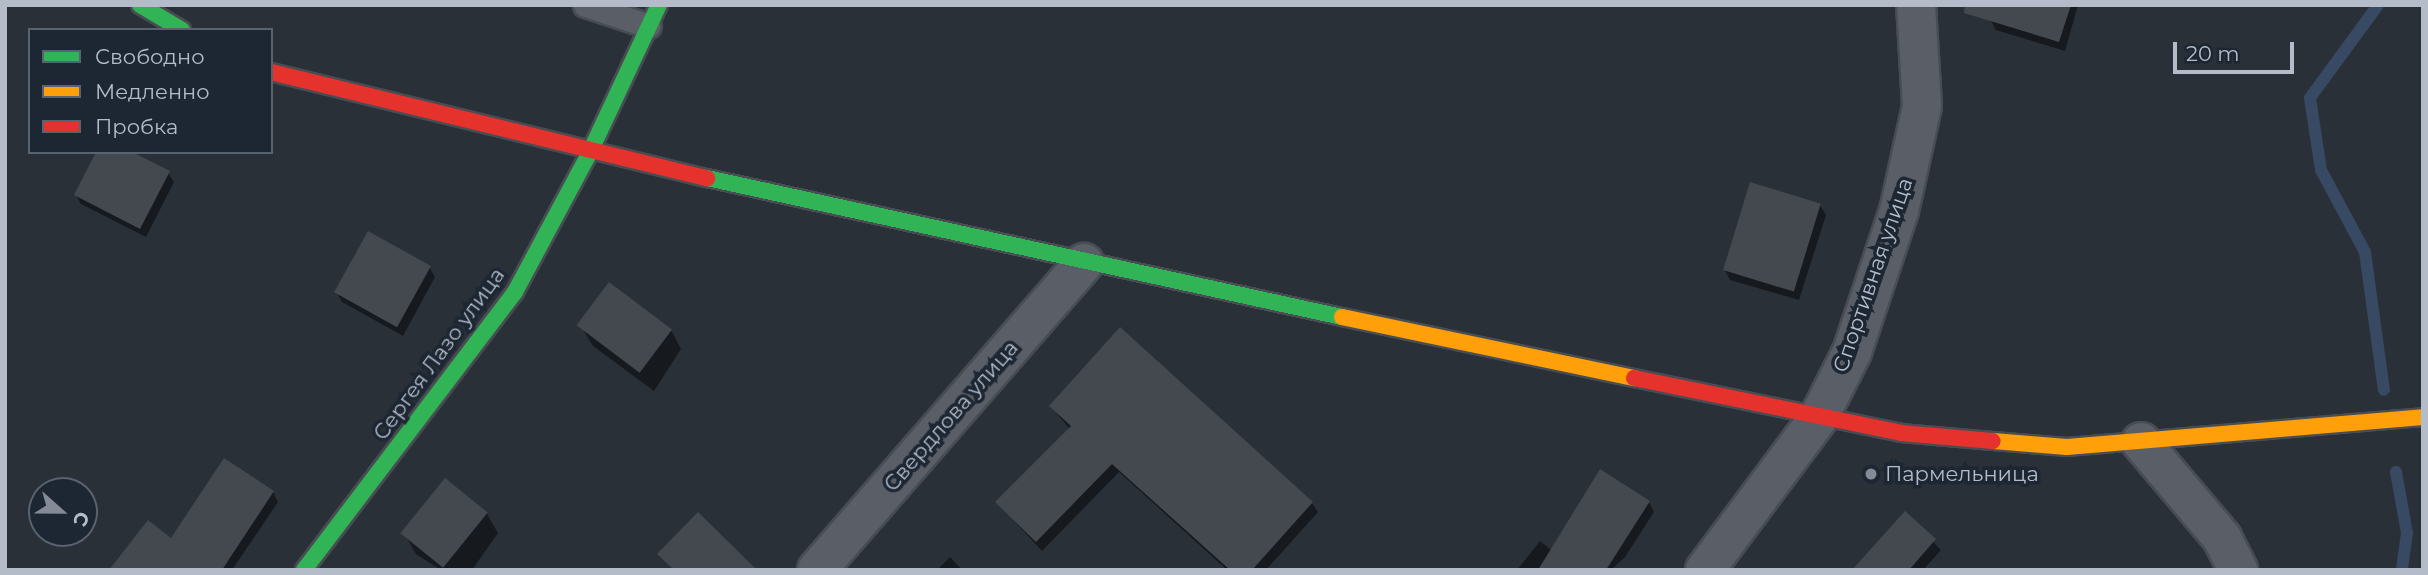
<!DOCTYPE html>
<meta charset="utf-8">
<style>
body{margin:0}
#map{position:relative;width:2428px;height:575px;overflow:hidden;background:#2a3038;font-family:Montserrat,sans-serif}
div>[style]{position:absolute}
[style*='--x']{left:calc(var(--x)*1px);top:calc(var(--y)*1px);width:calc(var(--w)*1px);rotate:calc(var(--a)*1deg)}
.shadow>*{inset:0;background:#0007}
.stream>*{height:12px;margin:-6px;padding:0 6px;transform-origin:6px;border-radius:6px;background:#384963}
.building>*{inset:0;background:#444950;transform-origin:0 0}
.roads{filter:drop-shadow(2px 0 #484c53) drop-shadow(-2px 0 #484c53) drop-shadow(0 2px #484c53) drop-shadow(0 -2px #484c53)}
.lane>*{height:23px;margin:-11.5px;padding:0 11.5px;transform-origin:11.5px;border-radius:11.5px;background:#5a5e66}
.street>*{height:38px;margin:-19px;padding:0 19px;transform-origin:19px;border-radius:19px;background:#5a5e66}
.fast>*{height:16px;margin:-8px;padding:0 8px;transform-origin:8px;border-radius:8px;background:#30b455}
.slow>*{height:16px;margin:-8px;padding:0 8px;transform-origin:8px;border-radius:8px;background:#ff9f0a}
.jam>*{height:16px;margin:-8px;padding:0 8px;transform-origin:8px;border-radius:8px;background:#e5322d}
.dots>*{width:19px;height:19px;translate:-50% -50%;box-sizing:border-box;border:4px solid #1d2633;border-radius:50%}
span{translate:-50% -50%;white-space:nowrap;text-align:center;line-height:1.15;-webkit-text-stroke:7px #1d2633;paint-order:stroke}
.street-label{font-size:21px;color:#b4bcc9}
.poi-label{font-size:21px;color:#b4bcc9}
.left{translate:0 -50%;text-align:left}
.frame{position:absolute;inset:0;border:7px solid #b4bcc9;pointer-events:none}
.legend{position:absolute;left:28px;top:28px;width:245px;height:126px;box-sizing:border-box;background:#1d2633;border:2px solid #59626f;margin:0;padding:9px 12px;list-style:none;font-size:21px;color:#b4bcc9}
.legend li{display:flex;align-items:center;gap:14px;height:35px}
.legend b{width:35px;border:2px solid #59626f}
.north{position:absolute;left:28px;top:477px;width:70px;height:70px;box-sizing:border-box;background:#1d2633;border:2px solid #59626f;border-radius:50%;rotate:111deg;font-size:19px;font-weight:700;line-height:28px;text-align:center;color:#b4bcc9}
.north::after{content:'';display:block;margin:auto;width:24px;height:32px;background:#848b96;clip-path:polygon(50% 0,100% 100%,50% 72%,0 100%)}
.scale{position:absolute;left:2173px;top:42px;width:121px;height:32px;box-sizing:border-box;border:4px solid #b4bcc9;border-top:0;padding-left:9px;font-size:21px;line-height:24px;white-space:nowrap;color:#b4bcc9;-webkit-text-stroke:5px #1d2633;paint-order:stroke}
</style>
<div id="map">
<div class="shadow">
<i style="clip-path:polygon(1995px 5px,2078px 5px,2065px 51px,1996px 30px,1991px 21px)"></i>
<i style="clip-path:polygon(168px 173px,174px 182px,146px 237px,81px 204px,76px 195px)"></i>
<i style="clip-path:polygon(1820px 205px,1826px 215px,1799px 300px,1730px 280px,1725px 270px)"></i>
<i style="clip-path:polygon(429px 267px,435px 277px,403px 336px,342px 302px,337px 293px)"></i>
<i style="clip-path:polygon(582px 328px,671px 330px,681px 349px,654px 391px,593px 346px)"></i>
<i style="clip-path:polygon(1051px 407px,1312px 503px,1318px 512px,1266px 570px,1227px 570px,1119px 472px,1042px 551px,997px 502px,1070px 429px)"></i>
<i style="clip-path:polygon(273px 492px,278px 502px,232px 570px,128px 570px,171px 541px)"></i>
<i style="clip-path:polygon(1649px 502px,1654px 512px,1625px 557px,1611px 570px,1517px 570px,1540px 541px,1552px 551px)"></i>
<i style="clip-path:polygon(487px 514px,498px 533px,472px 570px,441px 570px,416px 554px,405px 535px)"></i>
<i style="clip-path:polygon(1906px 514px,1941px 550px,1923px 570px,1853px 570px)"></i>
<i style="clip-path:polygon(950px 557px,962px 570px,937px 570px)"></i>
</div>
<div class="stream">
<i style="--x:2378;--y:5;--w:115;--a:126.2"></i>
<i style="--x:2310;--y:98;--w:73;--a:81.3"></i>
<i style="--x:2321;--y:170;--w:93;--a:61.8"></i>
<i style="--x:2365;--y:252;--w:139;--a:82.2"></i>
<i style="--x:2396;--y:472;--w:62;--a:79.8"></i>
<i style="--x:2407;--y:533;--w:37;--a:98"></i>
</div>
<div class="building">
<i style="clip-path:polygon(1965px 5px,2071px 5px,2059px 42px,1964px 13px)"></i>
<i style="clip-path:polygon(96px 152px,132px 152px,170px 171px,140px 229px,74px 195px)"></i>
<i style="left:1750px;top:182px;width:74px;height:92px;rotate:17deg"></i>
<i style="left:368px;top:231px;width:72px;height:70px;rotate:29deg"></i>
<i style="left:609px;top:282px;width:79px;height:54px;rotate:37deg"></i>
<i style="clip-path:polygon(1120px 327px,1313px 502px,1252px 570px,1230px 570px,1112px 464px,1036px 542px,995px 502px,1071px 426px,1049px 406px)"></i>
<i style="clip-path:polygon(224px 458px,274px 491px,222px 570px,109px 570px,148px 520px,171px 538px)"></i>
<i style="clip-path:polygon(1600px 469px,1650px 501px,1606px 570px,1538px 570px)"></i>
<i style="left:445px;top:478px;width:55px;height:71px;rotate:39deg"></i>
<i style="clip-path:polygon(1905px 511px,1936px 539px,1909px 570px,1852px 570px)"></i>
<i style="clip-path:polygon(698px 512px,757px 570px,674px 570px,657px 554px)"></i>
</div>
<div class="roads">
<div class="lane">
<i style="--x:585;--y:5;--w:67;--a:18.2"></i>
</div>
<div class="street">
<i style="--x:2141;--y:442;--w:126;--a:49.8"></i>
<i style="--x:2222;--y:538;--w:36;--a:63"></i>
<i style="--x:817;--y:570;--w:407;--a:-49"></i>
<i style="--x:1705;--y:570;--w:191;--a:-53.3"></i>
<i style="--x:1819;--y:417;--w:73;--a:-63.1"></i>
<i style="--x:1852;--y:352;--w:149;--a:-71.6"></i>
<i style="--x:1899;--y:211;--w:107;--a:-77.6"></i>
<i style="--x:1922;--y:106;--w:101;--a:-93.4"></i>
</div>
<div class="fast">
<i style="--x:140;--y:5;--w:49;--a:30.8"></i>
<i style="--x:707;--y:178;--w:650;--a:12.35"></i>
<i style="--x:304;--y:570;--w:349;--a:-52.8"></i>
<i style="--x:515;--y:292;--w:159;--a:-61.8"></i>
<i style="--x:590;--y:152;--w:162;--a:-64.9"></i>
</div>
<div class="slow">
<i style="--x:1342;--y:317;--w:298;--a:11.8"></i>
<i style="--x:1993;--y:441;--w:74;--a:4.6"></i>
<i style="--x:2067;--y:447;--w:357;--a:-4.8"></i>
</div>
<div class="jam">
<i style="--x:271;--y:72;--w:449;--a:13.7"></i>
<i style="--x:1634;--y:378;--w:273;--a:11.6"></i>
<i style="--x:1901;--y:433;--w:92;--a:5"></i>
</div>
</div>
<div class="dots">
<i style="left:1871px;top:474px;background:#848b96"></i>
</div>
<div class="street-label">
<span style="left:1873px;top:275px;rotate:-71deg">Спортивная улица</span>
<span style="left:439px;top:354px;rotate:-54deg">Сергея Лазо улица</span>
<span style="left:951px;top:416px;rotate:-49deg">Свердлова улица</span>
</div>
<div class="poi-label">
<span class="left" style="left:1885px;top:474px">Пармельница</span>
</div>
<div class="frame"></div>
<ul class="legend">
<li><b style="height:9px;background:#30b455"></b>Свободно</li>
<li><b style="height:9px;background:#ff9f0a"></b>Медленно</li>
<li><b style="height:9px;background:#e5322d"></b>Пробка</li>
</ul>
<div class="north">С</div>
<div class="scale">20 m</div>
</div>
